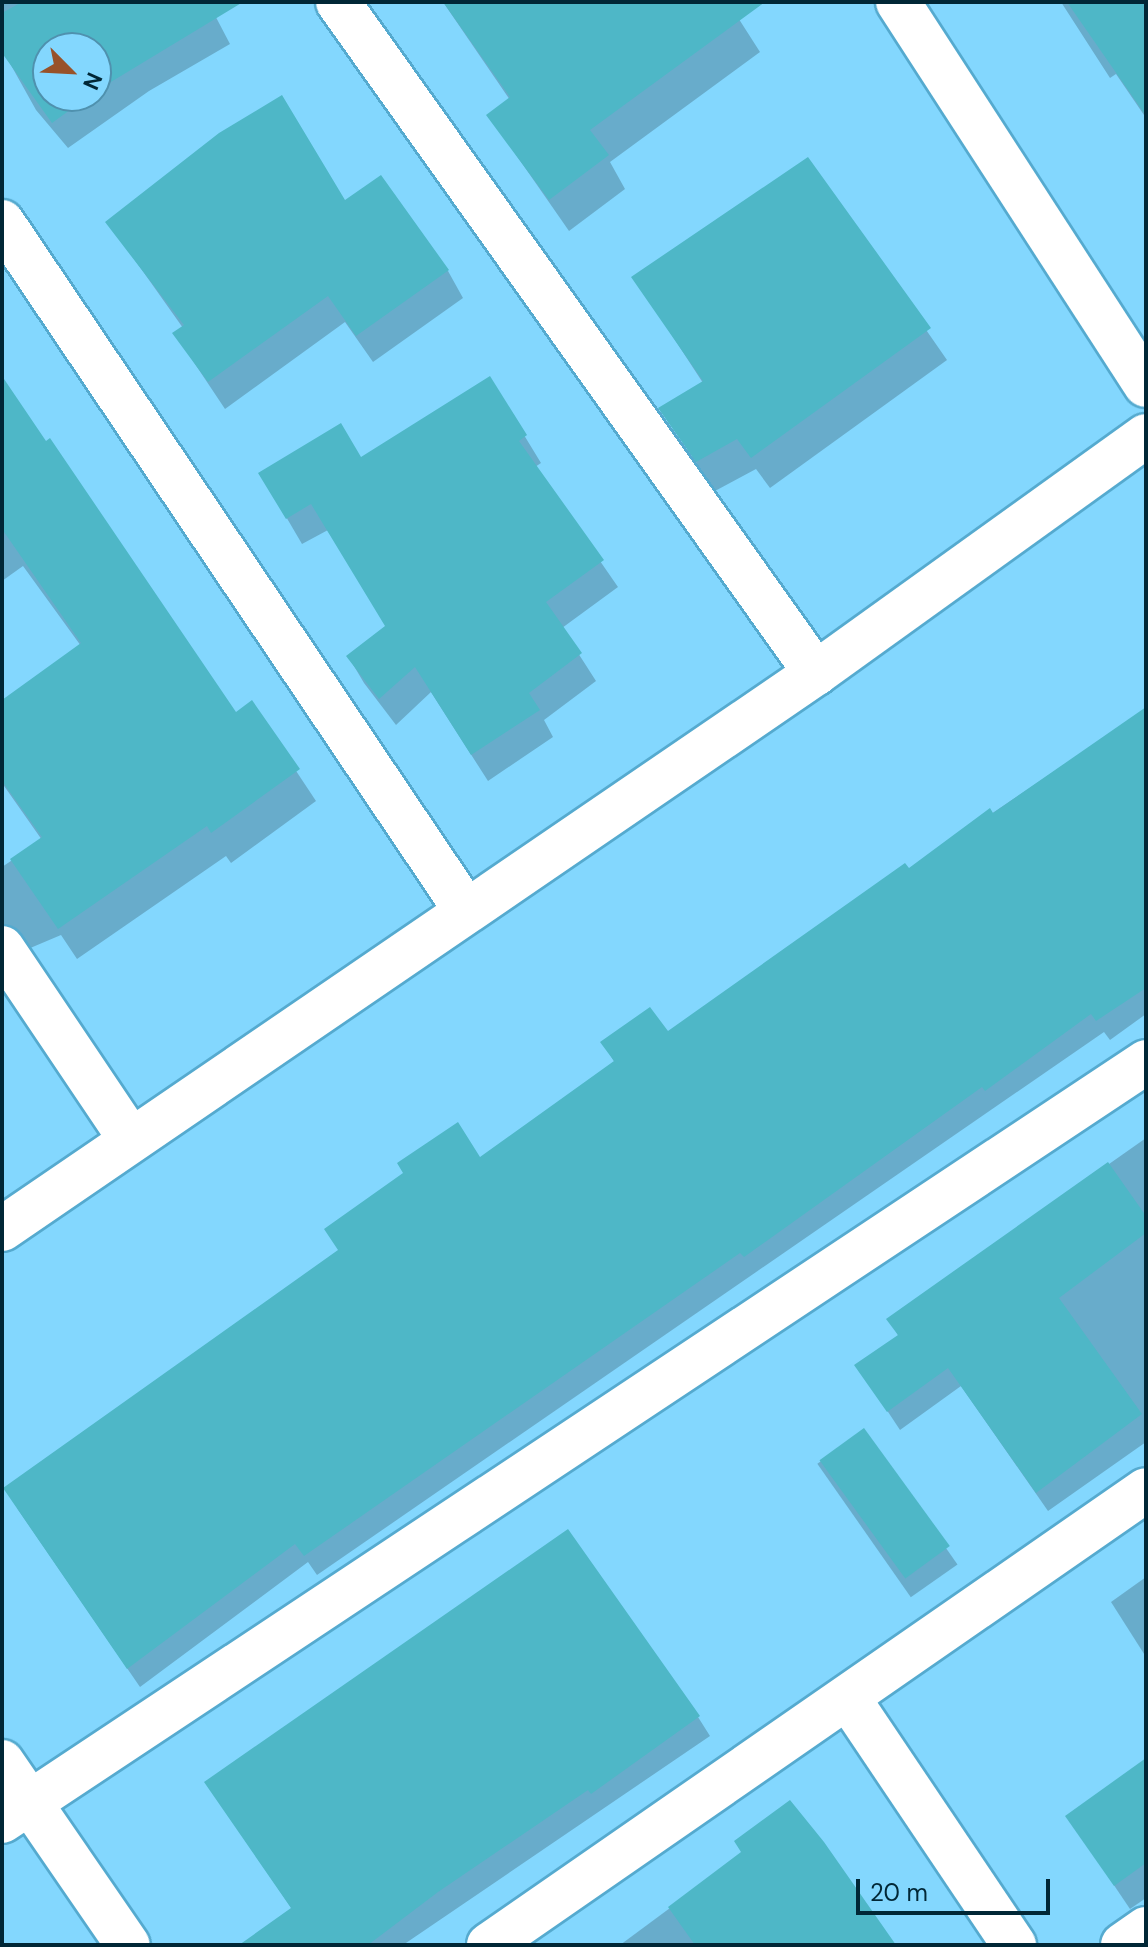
<!DOCTYPE html>
<style>
body{margin:0}
#map{position:relative;width:1148px;height:1947px;overflow:hidden;background:#83d7fe;font-family:"DM Sans",sans-serif}
div>[style]{position:absolute}
[style*='--x']{left:calc(var(--x)*1px);top:calc(var(--y)*1px);width:calc(var(--w)*1px);rotate:calc(var(--a)*1deg)}
.shadow>*{inset:0;background:#0003;transform-origin:0 0}
.building>*{inset:0;background:#4eb7c7;transform-origin:0 0}
.roads{filter:drop-shadow(2px 0 #55aacf) drop-shadow(-2px 0 #55aacf) drop-shadow(0 2px #55aacf) drop-shadow(0 -2px #55aacf)}
.street>*{height:44px;margin:-22px;padding:0 22px;transform-origin:22px;border-radius:22px;background:#fff}
span{translate:-50% -50%;white-space:nowrap;text-align:center;line-height:1.15;-webkit-text-stroke:7px #83d7fe;paint-order:stroke}
.frame{position:absolute;inset:0;border:4px solid #012736;pointer-events:none}
.north{position:absolute;left:32px;top:32px;width:80px;height:80px;box-sizing:border-box;background:#83d7fe;border:2px solid #4f91ae;border-radius:50%;rotate:114deg;font-size:22px;font-weight:700;line-height:32px;text-align:center;color:#012736}
.north::after{content:'';display:block;margin:auto;width:28px;height:36px;background:#985229;clip-path:polygon(50% 0,100% 100%,50% 72%,0 100%)}
.scale{position:absolute;left:856px;top:1879px;width:194px;height:36px;box-sizing:border-box;border:4px solid #012736;border-top:0;padding-left:10px;font-size:24px;line-height:28px;white-space:nowrap;color:#012736;-webkit-text-stroke:6px #83d7fe;paint-order:stroke}
</style>
<div id="map">
<div class="shadow">
<i style="clip-path:polygon(evenodd,2px 2px,208px 2px,230px 44px,149px 91px,68px 148px,36px 110px,2px 49px,2px 2px,48px 48px,96px 48px,96px 96px,48px 96px,48px 48px)"></i>
<i style="clip-path:polygon(443px 2px,728px 2px,760px 52px,610px 162px,625px 189px,569px 231px,489px 116px,510px 100px)"></i>
<i style="clip-path:polygon(1061px 2px,1146px 2px,1146px 118px,1116px 74px,1110px 78px)"></i>
<i style="clip-path:polygon(808px 160px,947px 360px,770px 488px,756px 469px,715px 491px,660px 408px,703px 383px,634px 277px)"></i>
<i style="clip-path:polygon(344px 203px,448px 271px,463px 298px,373px 362px,345px 322px,225px 409px,175px 334px,183px 328px,108px 222px)"></i>
<i style="clip-path:polygon(490px 379px,541px 463px,535px 467px,618px 587px,562px 628px,596px 681px,544px 720px,553px 737px,488px 781px,431px 692px,396px 725px,364px 683px,348px 656px,387px 626px,328px 530px,302px 544px,261px 474px,361px 460px)"></i>
<i style="clip-path:polygon(2px 382px,235px 714px,251px 703px,316px 801px,231px 863px,226px 856px,77px 959px,61px 935px,2px 960px,2px 867px,42px 840px,2px 783px,2px 702px,81px 646px,23px 566px,2px 581px)"></i>
<i style="clip-path:polygon(1146px 709px,1146px 1014px,1110px 1040px,1104px 1032px,317px 1575px,308px 1562px,140px 1687px,17px 1508px,615px 1063px,603px 1043px,667px 1034px)"></i>
<i style="clip-path:polygon(1146px 1138px,1146px 1442px,1048px 1511px,961px 1386px,900px 1430px,857px 1365px,899px 1337px,889px 1319px)"></i>
<i style="left:864px;top:1431px;width:163px;height:57px;rotate:55deg"></i>
<i style="clip-path:polygon(1146px 1577px,1146px 1657px,1111px 1602px)"></i>
<i style="clip-path:polygon(698px 1717px,710px 1736px,403px 1945px,297px 1945px,292px 1909px,206px 1783px)"></i>
<i style="clip-path:polygon(1146px 1759px,1146px 1898px,1130px 1909px,1068px 1817px)"></i>
<i style="clip-path:polygon(743px 1854px,892px 1945px,620px 1945px)"></i>
</div>
<div class="building">
<i style="clip-path:polygon(22px 2px,243px 2px,96px 91px,96px 48px,48px 48px,48px 96px,89px 96px,52px 123px,2px 53px,2px 13px)"></i>
<i style="clip-path:polygon(443px 2px,765px 2px,590px 130px,609px 155px,549px 200px,486px 115px,510px 97px)"></i>
<i style="clip-path:polygon(1067px 2px,1146px 2px,1146px 116px)"></i>
<i style="clip-path:polygon(282px 95px,345px 200px,381px 175px,449px 270px,356px 336px,328px 296px,208px 382px,172px 333px,184px 325px,105px 222px,219px 133px)"></i>
<i style="clip-path:polygon(808px 157px,931px 328px,751px 458px,737px 439px,696px 462px,658px 408px,703px 381px,631px 277px)"></i>
<i style="clip-path:polygon(2px 376px,46px 441px,50px 438px,236px 712px,252px 700px,300px 769px,211px 833px,207px 826px,58px 929px,10px 859px,42px 837px,2px 781px,2px 700px,81px 643px,2px 529px)"></i>
<i style="clip-path:polygon(490px 376px,527px 435px,519px 441px,604px 560px,546px 602px,582px 653px,529px 693px,540px 710px,471px 755px,415px 667px,379px 699px,346px 656px,385px 626px,311px 504px,286px 519px,258px 473px,341px 423px,361px 457px)"></i>
<i style="clip-path:polygon(1146px 707px,1146px 988px,1096px 1021px,1091px 1014px,985px 1091px,982px 1087px,744px 1257px,740px 1253px,304px 1556px,295px 1544px,127px 1669px,3px 1488px,338px 1250px,324px 1229px,403px 1173px,397px 1163px,458px 1122px,480px 1157px,614px 1061px,600px 1042px,650px 1007px,668px 1031px,905px 863px,909px 868px,990px 808px,993px 813px)"></i>
<i style="clip-path:polygon(1108px 1162px,1146px 1216px,1146px 1233px,1059px 1298px,1142px 1414px,1036px 1493px,948px 1368px,887px 1412px,854px 1365px,898px 1335px,886px 1319px)"></i>
<i style="left:864px;top:1428px;width:146px;height:55px;rotate:54deg"></i>
<i style="clip-path:polygon(568px 1529px,700px 1716px,591px 1794px,588px 1790px,438px 1892px,368px 1945px,239px 1945px,291px 1908px,204px 1782px)"></i>
<i style="clip-path:polygon(1146px 1758px,1146px 1863px,1114px 1886px,1065px 1816px)"></i>
<i style="clip-path:polygon(790px 1800px,824px 1842px,896px 1945px,695px 1945px,668px 1907px,741px 1852px,734px 1841px)"></i>
</div>
<div class="roads">
<div class="street">
<i style="--x:338;--y:2;--w:824;--a:54.54"></i>
<i style="--x:898;--y:2;--w:456;--a:57.1"></i>
<i style="--x:2;--y:222;--w:828;--a:56.02"></i>
<i style="--x:2;--y:948;--w:231;--a:56.1"></i>
<i style="--x:2;--y:1229;--w:986;--a:-34.33"></i>
<i style="--x:816;--y:673;--w:406;--a:-35.7"></i>
<i style="--x:848;--y:1698;--w:298;--a:56.1"></i>
<i style="--x:2;--y:1762;--w:222;--a:55.5"></i>
<i style="--x:2;--y:1821;--w:1373;--a:-33.56"></i>
<i style="--x:489;--y:1945;--w:799;--a:-34.7"></i>
<i style="--x:1123;--y:1945;--w:28;--a:-35"></i>
</div>
</div>
<div class="frame"></div>
<div class="north">N</div>
<div class="scale">20 m</div>
</div>
